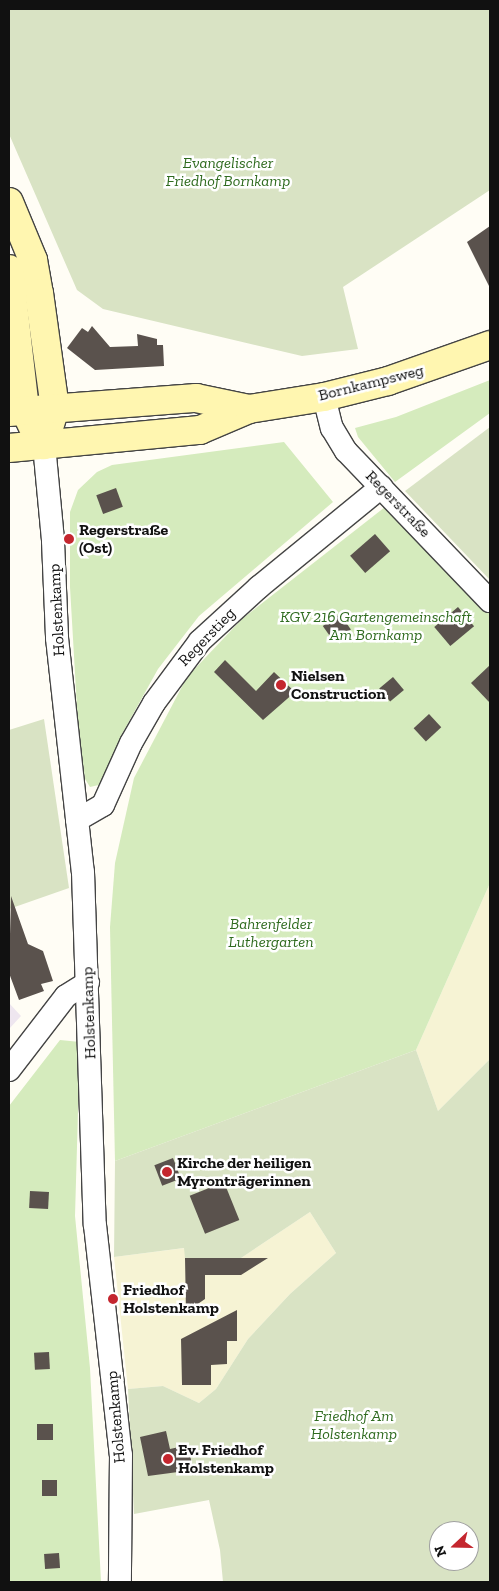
<!DOCTYPE html>
<meta charset="utf-8">
<style>
body{margin:0}
#map{position:relative;width:499px;height:1591px;overflow:hidden;background:#fffdf5;font-family:"Zilla Slab",serif}
div>[style]{position:absolute}
[style*='--x']{left:calc(var(--x)*1px);top:calc(var(--y)*1px);width:calc(var(--w)*1px);rotate:calc(var(--a)*1deg)}
.industrial>*{inset:0;background:#eee6ef}
.farmland>*{inset:0;background:#f6f3d4}
.green>*{inset:0;background:#d5ebbd}
.cemetery>*{inset:0;background:#d9e3c4}
.building>*{inset:0;background:#5a524d;transform-origin:0 0}
.roads{filter:drop-shadow(1px 0 #444) drop-shadow(-1px 0 #444) drop-shadow(0 1px #444) drop-shadow(0 -1px #444)}
.street>*{height:22px;margin:-11px;padding:0 11px;transform-origin:11px;border-radius:11px;background:#fff}
.secondary>*{height:28px;margin:-14px;padding:0 14px;transform-origin:14px;border-radius:14px;background:#fff6b0}
.dots>*{width:14px;height:14px;translate:-50% -50%;box-sizing:border-box;border:2px solid #fff;border-radius:50%}
span{translate:-50% -50%;white-space:nowrap;text-align:center;line-height:1.15;-webkit-text-stroke:5px #fff;paint-order:stroke}
.park-label{font-size:16px;color:#2f6b1f;font-style:italic}
.street-label{font-size:16px;color:#111}
.poi-label{font-size:16px;color:#111;font-weight:700}
.left{translate:0 -50%;text-align:left}
.frame{position:absolute;inset:0;border:10px solid #111;pointer-events:none}
.north{position:absolute;left:429px;top:1521px;width:50px;height:50px;box-sizing:border-box;background:#fff;border:1px solid #a0a0a0;border-radius:50%;rotate:249deg;font-size:14px;font-weight:700;line-height:20px;text-align:center;color:#111}
.north::after{content:'';display:block;margin:auto;width:18px;height:22px;background:#c4262e;clip-path:polygon(50% 0,100% 100%,50% 72%,0 100%)}
</style>
<div id="map">
<div class="industrial">
<i style="clip-path:polygon(9px 1003px,21px 1016px,9px 1029px)"></i>
</div>
<div class="farmland">
<i style="clip-path:polygon(490px 883px,490px 1059px,438px 1111px,416px 1050px)"></i>
<i style="clip-path:polygon(310px 1212px,336px 1253px,290px 1294px,248px 1339px,216px 1389px,199px 1403px,163px 1386px,128px 1389px,114px 1257px,185px 1248px,186px 1258px,241px 1258px)"></i>
</div>
<div class="green">
<i style="clip-path:polygon(490px 380px,490px 413px,395px 482px,358px 437px,355px 428px,396px 417px)"></i>
<i style="clip-path:polygon(284px 442px,333px 502px,199px 616px,158px 669px,122px 734px,103px 784px,90px 787px,85px 779px,78px 725px,70px 587px,70px 512px,78px 490px,97px 472px,112px 465px)"></i>
<i style="clip-path:polygon(385px 507px,490px 614px,490px 883px,416px 1050px,115px 1161px,110px 927px,115px 863px,134px 778px,187px 677px,242px 619px)"></i>
<i style="clip-path:polygon(60px 1040px,80px 1042px,75px 1216px,90px 1368px,101px 1582px,9px 1582px,9px 1106px)"></i>
</div>
<div class="cemetery">
<i style="clip-path:polygon(9px 9px,490px 9px,490px 190px,343px 287px,358px 349px,302px 356px,103px 309px,77px 290px,9px 134px)"></i>
<i style="clip-path:polygon(490px 427px,490px 580px,405px 491px)"></i>
<i style="clip-path:polygon(44px 719px,69px 888px,9px 909px,9px 730px)"></i>
<i style="clip-path:polygon(evenodd,416px 1050px,438px 1111px,490px 1059px,490px 1582px,223px 1582px,220px 1550px,209px 1500px,134px 1514px,128px 1389px,163px 1386px,199px 1403px,216px 1389px,248px 1339px,290px 1294px,336px 1253px,310px 1212px,241px 1258px,185px 1258px,184px 1248px,114px 1257px,115px 1161px,416px 1050px,439px 1531px,469px 1531px,469px 1561px,439px 1561px,439px 1531px)"></i>
</div>
<div class="building">
<i style="clip-path:polygon(490px 226px,490px 288px,467px 242px)"></i>
<i style="clip-path:polygon(92px 326px,110px 347px,138px 346px,137px 334px,157px 339px,157px 345px,163px 345px,164px 366px,95px 370px,67px 348px,82px 328px,88px 332px)"></i>
<i style="left:116px;top:488px;width:20px;height:21px;rotate:70deg"></i>
<i style="left:375px;top:534px;width:23px;height:33px;rotate:49deg"></i>
<i style="left:458px;top:607px;width:25px;height:31px;rotate:50deg"></i>
<i style="left:340px;top:614px;width:19px;height:21px;rotate:55deg"></i>
<i style="clip-path:polygon(225px 660px,256px 691px,274px 672px,295px 692px,263px 720px,214px 672px)"></i>
<i style="clip-path:polygon(490px 665px,490px 703px,471px 683px)"></i>
<i style="left:393px;top:677px;width:17px;height:18px;rotate:50deg"></i>
<i style="left:429px;top:714px;width:18px;height:21px;rotate:47deg"></i>
<i style="clip-path:polygon(11px 896px,28px 944px,43px 951px,53px 981px,41px 984px,44px 991px,19px 1000px,9px 973px)"></i>
<i style="left:173px;top:1158px;width:22px;height:20px;rotate:69deg"></i>
<i style="left:224px;top:1182px;width:41px;height:37px;rotate:68deg"></i>
<i style="left:30px;top:1191px;width:19px;height:17px;rotate:3deg"></i>
<i style="clip-path:polygon(185px 1258px,268px 1258px,241px 1275px,205px 1275px,205px 1299px,186px 1312px)"></i>
<i style="clip-path:polygon(237px 1310px,237px 1341px,227px 1341px,227px 1364px,211px 1365px,211px 1385px,182px 1385px,181px 1339px)"></i>
<i style="left:49px;top:1352px;width:17px;height:15px;rotate:87deg"></i>
<i style="left:53px;top:1424px;width:16px;height:16px;rotate:90deg"></i>
<i style="clip-path:polygon(166px 1431px,170px 1449px,188px 1445px,193px 1470px,148px 1476px,140px 1437px)"></i>
<i style="left:42px;top:1480px;width:15px;height:16px"></i>
<i style="left:59px;top:1553px;width:15px;height:15px;rotate:86deg"></i>
</div>
<div class="roads">
<div class="street">
<i style="--x:324;--y:397;--w:32;--a:76"></i>
<i style="--x:332;--y:428;--w:27;--a:59"></i>
<i style="--x:346;--y:451;--w:208;--a:46.2"></i>
<i style="--x:44;--y:445;--w:96;--a:84.6"></i>
<i style="--x:53;--y:541;--w:97;--a:87.6"></i>
<i style="--x:57;--y:638;--w:235;--a:83.7"></i>
<i style="--x:83;--y:872;--w:353;--a:88.1"></i>
<i style="--x:95;--y:1225;--w:231;--a:83.6"></i>
<i style="--x:121;--y:1455;--w:127;--a:90.5"></i>
<i style="--x:77;--y:820;--w:30;--a:-30"></i>
<i style="--x:103;--y:805;--w:68;--a:-65.7"></i>
<i style="--x:131;--y:743;--w:46;--a:-60.1"></i>
<i style="--x:154;--y:703;--w:77;--a:-53.4"></i>
<i style="--x:200;--y:641;--w:80;--a:-42.5"></i>
<i style="--x:259;--y:587;--w:158;--a:-39.3"></i>
<i style="--x:9;--y:1070;--w:93;--a:-52.4"></i>
<i style="--x:66;--y:996;--w:26;--a:-32"></i>
</div>
<div class="secondary">
<i style="--x:9;--y:202;--w:63;--a:67.5"></i>
<i style="--x:33;--y:260;--w:34;--a:80"></i>
<i style="--x:39;--y:293;--w:116;--a:82.1"></i>
<i style="--x:55;--y:408;--w:39;--a:107"></i>
<i style="--x:9;--y:269;--w:142;--a:83.5"></i>
<i style="--x:25;--y:410;--w:19;--a:65"></i>
<i style="--x:9;--y:412;--w:188;--a:-4.3"></i>
<i style="--x:196;--y:398;--w:54;--a:11.7"></i>
<i style="--x:9;--y:448;--w:192;--a:-5.4"></i>
<i style="--x:200;--y:430;--w:53;--a:-23.2"></i>
<i style="--x:249;--y:409;--w:76;--a:-9.1"></i>
<i style="--x:324;--y:397;--w:66;--a:-14"></i>
<i style="--x:388;--y:381;--w:108;--a:-19.4"></i>
</div>
</div>
<div class="dots">
<i style="left:69px;top:539px;background:#c4262e"></i>
<i style="left:281px;top:685px;background:#c4262e"></i>
<i style="left:167px;top:1172px;background:#c4262e"></i>
<i style="left:113px;top:1299px;background:#c4262e"></i>
<i style="left:168px;top:1459px;background:#c4262e"></i>
</div>
<div class="park-label">
<span style="left:228px;top:172px">Evangelischer<br>Friedhof Bornkamp</span>
<span style="left:376px;top:626px">KGV 216 Gartengemeinschaft<br>Am Bornkamp</span>
<span style="left:271px;top:933px">Bahrenfelder<br>Luthergarten</span>
<span style="left:354px;top:1425px">Friedhof Am<br>Holstenkamp</span>
</div>
<div class="street-label">
<span style="left:371px;top:383px;rotate:-14deg">Bornkampsweg</span>
<span style="left:398px;top:504px;rotate:46deg">Regerstraße</span>
<span style="left:57px;top:610px;rotate:-93deg">Holstenkamp</span>
<span style="left:207px;top:637px;rotate:-46deg">Regerstieg</span>
<span style="left:89px;top:1013px;rotate:-92deg">Holstenkamp</span>
<span style="left:116px;top:1417px;rotate:-95deg">Holstenkamp</span>
</div>
<div class="poi-label">
<span class="left" style="left:79px;top:539px">Regerstraße<br>(Ost)</span>
<span class="left" style="left:291px;top:685px">Nielsen<br>Construction</span>
<span class="left" style="left:177px;top:1172px">Kirche der heiligen<br>Myronträgerinnen</span>
<span class="left" style="left:123px;top:1299px">Friedhof<br>Holstenkamp</span>
<span class="left" style="left:178px;top:1459px">Ev. Friedhof<br>Holstenkamp</span>
</div>
<div class="frame"></div>
<div class="north">N</div>
</div>
